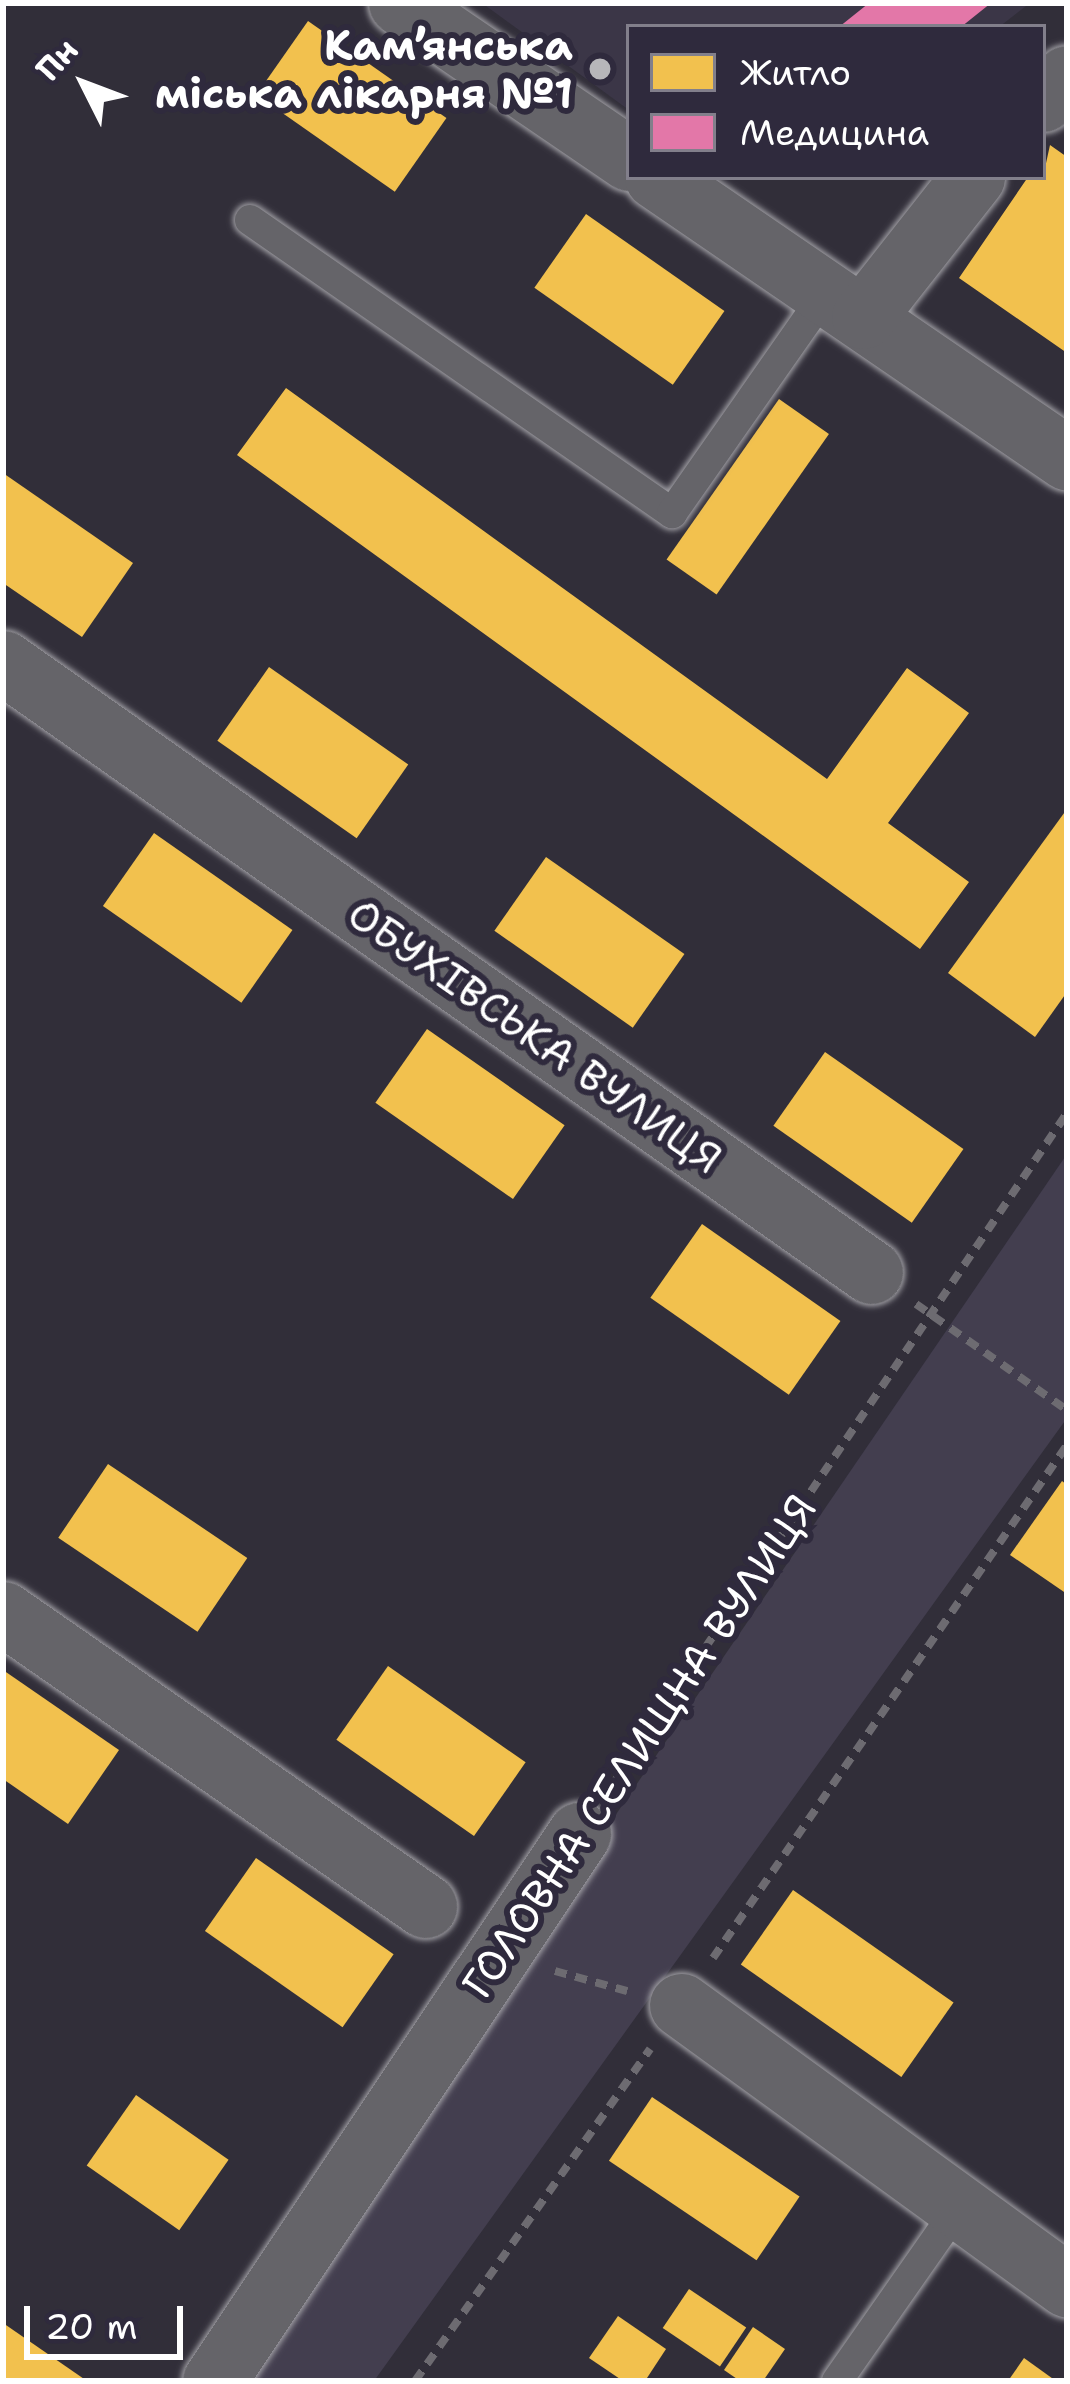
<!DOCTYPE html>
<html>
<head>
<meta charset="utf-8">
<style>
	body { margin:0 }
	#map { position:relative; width:1070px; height:2384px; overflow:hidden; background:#312e39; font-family:"Shantell Sans",sans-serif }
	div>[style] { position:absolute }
	.built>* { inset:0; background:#3b3647 }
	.green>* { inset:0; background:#433e4f }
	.homes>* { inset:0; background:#f2c14e; transform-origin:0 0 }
	.health>* { inset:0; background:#e377a8 }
	.path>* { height:8px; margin-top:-4px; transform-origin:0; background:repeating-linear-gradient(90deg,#6d6b71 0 12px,transparent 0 21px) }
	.roads { filter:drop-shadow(0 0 3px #a2a1a6) drop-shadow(0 0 3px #a2a1a6) }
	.lane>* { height:30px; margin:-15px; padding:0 15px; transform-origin:15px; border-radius:15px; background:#656469 }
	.street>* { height:63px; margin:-31.5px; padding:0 31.5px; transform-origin:31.5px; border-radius:31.5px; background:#656469 }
	.dots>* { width:33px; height:33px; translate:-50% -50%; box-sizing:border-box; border:6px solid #2f2a3d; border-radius:50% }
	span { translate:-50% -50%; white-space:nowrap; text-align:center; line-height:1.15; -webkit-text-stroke:12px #2f2a3d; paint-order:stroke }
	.poi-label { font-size:42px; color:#fff; font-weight:700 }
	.right { translate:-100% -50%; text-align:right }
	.street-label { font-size:42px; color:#fff }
	.frame { position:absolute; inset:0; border:6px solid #fff; pointer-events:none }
	.legend { position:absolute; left:626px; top:24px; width:420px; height:156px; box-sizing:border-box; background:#2f2a3d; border:3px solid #827f8b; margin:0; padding:15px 21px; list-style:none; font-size:36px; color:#fff }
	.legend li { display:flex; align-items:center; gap:24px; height:60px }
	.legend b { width:60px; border:3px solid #827f8b }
	.north { position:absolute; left:24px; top:24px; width:120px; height:120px; -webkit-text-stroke:9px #2f2a3d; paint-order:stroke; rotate:312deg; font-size:33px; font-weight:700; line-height:48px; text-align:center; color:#fff }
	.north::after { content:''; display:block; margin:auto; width:42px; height:54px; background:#fff; clip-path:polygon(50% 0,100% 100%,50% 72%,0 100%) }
	.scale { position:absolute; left:24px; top:2306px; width:159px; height:54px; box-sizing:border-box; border:6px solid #fff; border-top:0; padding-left:15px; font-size:36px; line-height:42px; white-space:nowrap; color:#fff; -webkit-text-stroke:9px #2f2a3d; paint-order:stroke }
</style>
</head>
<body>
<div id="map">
	<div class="built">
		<i style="clip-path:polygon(482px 3px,1030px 3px,999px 27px,629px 27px,629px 110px)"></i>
	</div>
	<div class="green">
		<i style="clip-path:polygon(1067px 1154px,1067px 1418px,374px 2381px,229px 2381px)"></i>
	</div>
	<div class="homes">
		<i style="left:308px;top:21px;width:169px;height:90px;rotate:35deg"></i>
		<i style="clip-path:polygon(1050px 145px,1067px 157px,1067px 353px,959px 278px,1028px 177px,1043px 177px)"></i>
		<i style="left:586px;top:214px;width:169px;height:90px;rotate:35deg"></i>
		<i style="clip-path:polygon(286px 388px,827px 779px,907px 668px,969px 713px,888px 823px,969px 882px,920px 949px,237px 455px)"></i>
		<i style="left:779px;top:399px;width:61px;height:196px;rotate:35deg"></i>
		<i style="clip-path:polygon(3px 473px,133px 563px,82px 637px,3px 583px)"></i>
		<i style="left:269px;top:667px;width:170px;height:90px;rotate:35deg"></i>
		<i style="clip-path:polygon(1067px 809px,1067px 992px,1035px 1037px,948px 973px)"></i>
		<i style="left:154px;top:833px;width:169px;height:89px;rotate:35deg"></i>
		<i style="left:546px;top:857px;width:169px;height:90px;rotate:35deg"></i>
		<i style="left:427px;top:1029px;width:168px;height:90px;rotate:35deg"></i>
		<i style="left:825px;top:1052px;width:169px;height:90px;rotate:35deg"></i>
		<i style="left:702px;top:1224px;width:169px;height:90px;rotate:35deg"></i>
		<i style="left:108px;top:1464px;width:168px;height:89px;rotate:34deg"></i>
		<i style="clip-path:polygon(1062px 1481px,1067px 1485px,1067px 1594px,1010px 1555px)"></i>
		<i style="left:388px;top:1666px;width:168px;height:90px;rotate:35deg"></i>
		<i style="clip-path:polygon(3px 1670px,119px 1750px,68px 1824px,3px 1779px)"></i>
		<i style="left:256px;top:1858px;width:168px;height:89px;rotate:35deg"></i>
		<i style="left:793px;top:1890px;width:196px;height:91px;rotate:35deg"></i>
		<i style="left:136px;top:2095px;width:113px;height:86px;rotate:35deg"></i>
		<i style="left:652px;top:2097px;width:178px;height:77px;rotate:34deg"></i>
		<i style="left:689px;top:2289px;width:69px;height:47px;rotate:34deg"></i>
		<i style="clip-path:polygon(618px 2316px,666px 2349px,645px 2381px,623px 2381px,589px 2358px)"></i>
		<i style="clip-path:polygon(3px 2323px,87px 2381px,3px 2381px)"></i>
		<i style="clip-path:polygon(753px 2327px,785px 2349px,763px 2381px,740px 2381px,724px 2370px)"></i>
		<i style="clip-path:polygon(1024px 2358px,1056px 2381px,1008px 2381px)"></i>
	</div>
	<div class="health">
		<i style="clip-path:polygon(869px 3px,991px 3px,961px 27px,839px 27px)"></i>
	</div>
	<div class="path">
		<i style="left:916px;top:1304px;width:184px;rotate:35.1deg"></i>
		<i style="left:611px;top:1787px;width:814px;rotate:-55.92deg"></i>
		<i style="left:713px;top:1958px;width:623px;rotate:-55.39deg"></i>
		<i style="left:555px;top:1971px;width:75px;rotate:15.5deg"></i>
		<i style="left:415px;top:2381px;width:407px;rotate:-54.7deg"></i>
	</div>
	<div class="roads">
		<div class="lane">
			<i style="left:250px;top:220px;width:514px;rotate:34.77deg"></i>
			<i style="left:672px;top:513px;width:269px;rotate:-55deg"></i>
			<i style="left:837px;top:2381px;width:213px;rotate:-55deg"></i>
		</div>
		<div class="street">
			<i style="left:400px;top:3px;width:277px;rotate:34.3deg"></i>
			<i style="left:1043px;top:100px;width:33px;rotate:-44deg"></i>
			<i style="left:656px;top:177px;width:498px;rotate:34.4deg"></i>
			<i style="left:863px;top:317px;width:178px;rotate:-51.8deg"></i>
			<i style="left:3px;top:662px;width:1061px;rotate:35.1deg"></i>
			<i style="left:3px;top:1613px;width:514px;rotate:34.77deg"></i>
			<i style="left:681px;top:2005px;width:477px;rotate:36deg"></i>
			<i style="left:214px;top:2381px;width:658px;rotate:-56.29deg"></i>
		</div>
	</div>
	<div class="dots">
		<i style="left:600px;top:69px;background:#b7b6ba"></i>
	</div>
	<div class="poi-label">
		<span class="right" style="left:573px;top:69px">Кам’янська<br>міська лікарня №1</span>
	</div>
	<div class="street-label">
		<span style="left:535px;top:1036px;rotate:35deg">ОБУХІВСЬКА ВУЛИЦЯ</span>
		<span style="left:639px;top:1746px;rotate:-56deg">ГОЛОВНА СЕЛИЩНА ВУЛИЦЯ</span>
	</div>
	<div class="frame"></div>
	<ul class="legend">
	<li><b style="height:33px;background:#f2c14e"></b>Житло</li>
	<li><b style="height:33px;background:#e377a8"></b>Медицина</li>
	</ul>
	<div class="north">Пн</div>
	<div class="scale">20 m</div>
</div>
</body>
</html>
